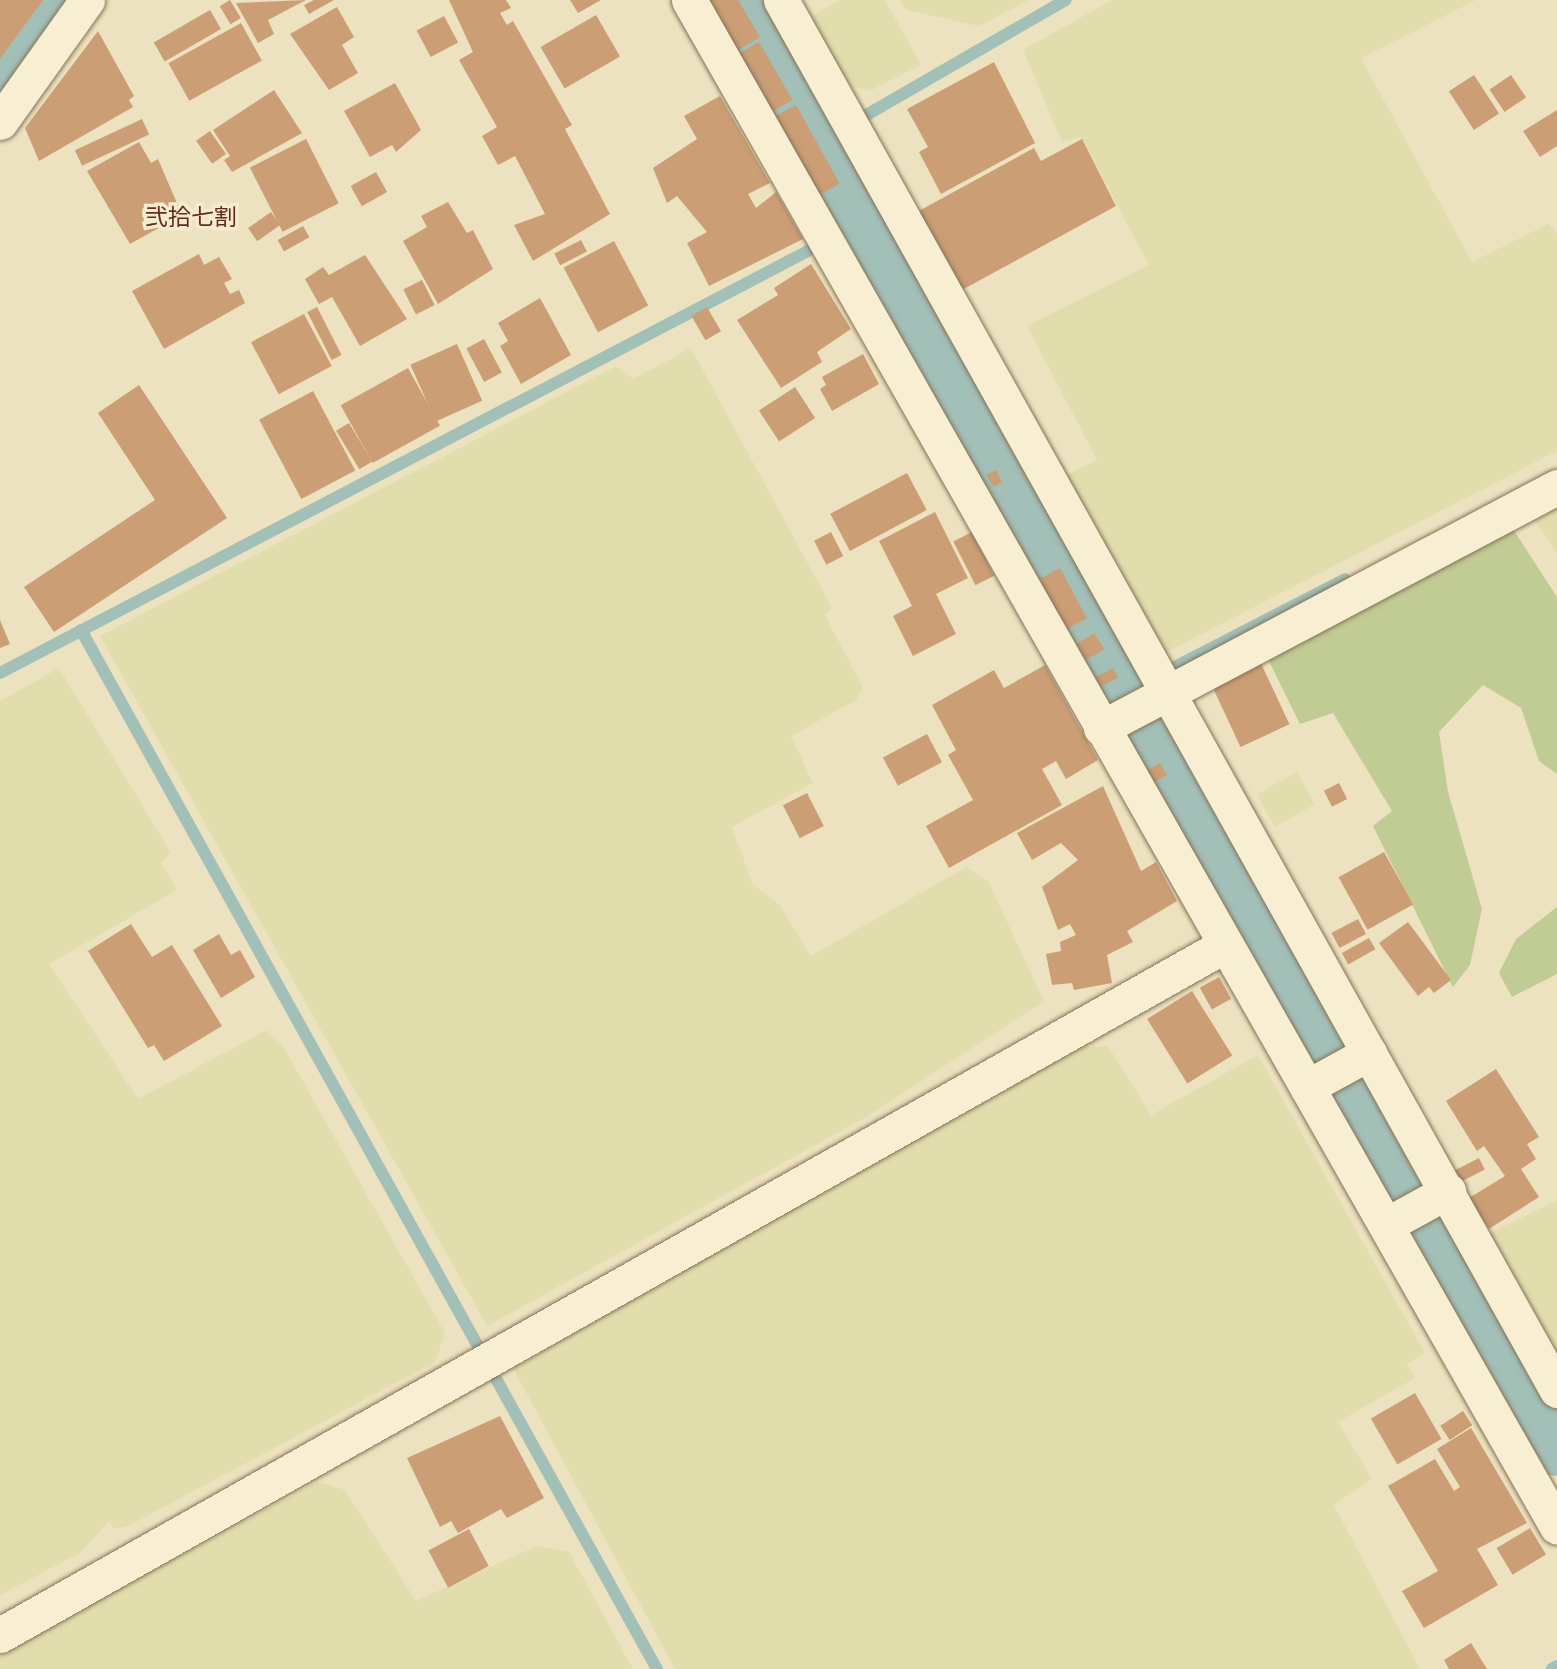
<!DOCTYPE html>
<html>
<head>
<meta charset="utf-8">
<style>
	body { margin:0 }
	#map { position:relative; width:1557px; height:1669px; overflow:hidden; background:#ede2bf; font-family:"Roboto Serif","Noto Sans JP",serif }
	div>[style] { position:absolute }
	.farmland>* { inset:0; background:#e2ddad; transform-origin:0 0 }
	.green>* { inset:0; background:#c1cb94; transform-origin:0 0 }
	.stream>* { height:12px; margin:-6px; padding:0 6px; transform-origin:6px; border-radius:6px; background:#a2bfb8 }
	.canal>* { height:46px; margin:-23px; padding:0 23px; transform-origin:23px; border-radius:23px; background:#a2bfb8 }
	.river>* { height:77px; margin:-38.5px; padding:0 38.5px; transform-origin:38.5px; border-radius:38.5px; background:#a2bfb8 }
	.building>* { inset:0; background:#cb9e75; transform-origin:0 0 }
	.roads { filter:drop-shadow(0 0 2px #857358) drop-shadow(0 0 2px #857358) }
	.street>* { height:35px; margin:-17.5px; padding:0 17.5px; transform-origin:17.5px; border-radius:17.5px; background:#f8efd2 }
	span { translate:-50% -50%; white-space:nowrap; text-align:center; line-height:1.15; -webkit-text-stroke:7px #f5eccf; paint-order:stroke }
	.neighbourhood-label { font-size:23px; color:#612e1c }
</style>
</head>
<body>
<div id="map">
	<div class="farmland">
		<i style="clip-path:polygon(840px 0,885px 0,921px 65px,870px 91px,841px 84px,808px 18px)"></i>
		<i style="clip-path:polygon(900px 0,1029px 0,979px 26px,906px 10px)"></i>
		<i style="clip-path:polygon(1112px 0,1476px 0,1361px 58px,1472px 262px,1548px 224px,1557px 233px,1557px 451px,1159px 656px,1062px 477px,1097px 460px,1027px 326px,1149px 265px,1081px 137px,1062px 142px,1023px 50px)"></i>
		<i style="clip-path:polygon(691px 348px,832px 608px,825px 615px,863px 688px,856px 700px,791px 736px,813px 783px,732px 827px,753px 885px,779px 904px,811px 956px,966px 867px,988px 881px,1044px 1001px,868px 1116px,487px 1326px,100px 636px,616px 366px,633px 379px)"></i>
		<i style="clip-path:polygon(1557px 501px,1557px 553px,1530px 514px)"></i>
		<i style="clip-path:polygon(59px 668px,171px 853px,161px 863px,177px 890px,49px 964px,138px 1099px,267px 1030px,283px 1046px,445px 1333px,435px 1362px,130px 1525px,115px 1529px,109px 1521px,80px 1553px,0 1595px,0 701px)"></i>
		<i style="left:1297px;top:772px;width:37px;height:46px;rotate:61deg"></i>
		<i style="clip-path:polygon(1108px 1046px,1151px 1115px,1258px 1055px,1425px 1353px,1407px 1364px,1415px 1378px,1338px 1422px,1372px 1479px,1334px 1505px,1420px 1669px,675px 1669px,513px 1368px,1076px 1047px)"></i>
		<i style="clip-path:polygon(1557px 1200px,1557px 1362px,1486px 1235px)"></i>
		<i style="clip-path:polygon(317px 1482px,345px 1490px,416px 1601px,537px 1546px,569px 1552px,633px 1669px,0 1669px,0 1653px)"></i>
	</div>
	<div class="green">
		<i style="clip-path:polygon(1511px 526px,1557px 597px,1557px 774px,1539px 761px,1521px 708px,1483px 685px,1439px 732px,1448px 792px,1482px 909px,1470px 965px,1453px 987px,1373px 826px,1392px 811px,1333px 713px,1300px 724px,1264px 651px)"></i>
		<i style="left:1184px;top:804px;width:279px;height:24px;rotate:60deg"></i>
		<i style="clip-path:polygon(1557px 907px,1557px 974px,1512px 997px,1499px 973px,1516px 939px)"></i>
	</div>
	<div class="stream">
		<i style="left:830px;top:136px;width:272px;rotate:-30deg"></i>
		<i style="left:860px;top:219px;width:14px;rotate:-34deg"></i>
		<i style="left:81px;top:630px;width:1188px;rotate:61deg"></i>
		<i style="left:0;top:673px;width:912px;rotate:-27.58deg"></i>
		<i style="left:1136px;top:687px;width:235px;rotate:-27.3deg"></i>
		<i style="left:1248px;top:912px;width:13px;rotate:-29deg"></i>
		<i style="left:1554px;top:1431px;width:3px;rotate:-18deg"></i>
		<i style="left:1552px;top:1669px;width:6px;rotate:-31deg"></i>
	</div>
	<div class="canal">
		<i style="left:0;top:78px;width:96px;rotate:-54.3deg"></i>
	</div>
	<div class="river">
		<i style="left:754px;top:0;width:1646px;rotate:60.8deg"></i>
	</div>
	<div class="building">
		<i style="clip-path:polygon(0 0,43px 0,0 59px)"></i>
		<i style="left:230px;top:0;width:21px;height:12px;rotate:59deg"></i>
		<i style="clip-path:polygon(306px 0,268px 20px,274px 34px,258px 43px,236px 3px)"></i>
		<i style="clip-path:polygon(314px 0,334px 0,309px 14px,304px 5px)"></i>
		<i style="clip-path:polygon(449px 0,506px 0,511px 8px,500px 13px,507px 25px,513px 21px,572px 125px,565px 129px,610px 214px,533px 261px,514px 225px,545px 214px,515px 156px,498px 165px,482px 136px,497px 127px,459px 60px,473px 52px)"></i>
		<i style="clip-path:polygon(570px 0,601px 0,578px 13px)"></i>
		<i style="clip-path:polygon(706px 0,738px 0,760px 37px,735px 52px)"></i>
		<i style="clip-path:polygon(337px 7px,354px 37px,342px 45px,358px 73px,329px 90px,290px 34px)"></i>
		<i style="left:210px;top:10px;width:22px;height:65px;rotate:60deg"></i>
		<i style="left:596px;top:15px;width:48px;height:64px;rotate:60deg"></i>
		<i style="left:444px;top:16px;width:30px;height:31px;rotate:62deg"></i>
		<i style="left:241px;top:23px;width:43px;height:83px;rotate:61deg"></i>
		<i style="clip-path:polygon(98px 31px,134px 96px,129px 100px,133px 107px,39px 161px,25px 128px)"></i>
		<i style="left:759px;top:42px;width:67px;height:27px;rotate:60deg"></i>
		<i style="clip-path:polygon(994px 62px,1035px 143px,941px 194px,919px 152px,928px 147px,907px 109px)"></i>
		<i style="left:1474px;top:75px;width:46px;height:30px;rotate:57deg"></i>
		<i style="left:1511px;top:75px;width:27px;height:26px;rotate:56deg"></i>
		<i style="clip-path:polygon(395px 83px,421px 130px,396px 152px,392px 145px,370px 157px,344px 111px)"></i>
		<i style="clip-path:polygon(274px 90px,302px 133px,232px 172px,224px 160px,230px 156px,213px 130px)"></i>
		<i style="clip-path:polygon(720px 96px,770px 183px,748px 194px,756px 208px,776px 192px,803px 239px,709px 286px,687px 243px,707px 232px,677px 196px,667px 203px,653px 168px,697px 139px,684px 116px)"></i>
		<i style="left:796px;top:105px;width:90px;height:27px;rotate:61deg"></i>
		<i style="clip-path:polygon(1557px 110px,1557px 146px,1540px 157px,1523px 131px)"></i>
		<i style="left:142px;top:119px;width:17px;height:74px;rotate:65deg"></i>
		<i style="left:210px;top:131px;width:28px;height:17px;rotate:55deg"></i>
		<i style="left:306px;top:139px;width:72px;height:63px;rotate:63deg"></i>
		<i style="clip-path:polygon(1082px 139px,1116px 206px,960px 291px,917px 212px,1034px 148px,1041px 161px)"></i>
		<i style="clip-path:polygon(139px 142px,151px 163px,158px 159px,182px 215px,130px 244px,87px 171px)"></i>
		<i style="left:376px;top:172px;width:23px;height:29px;rotate:61deg"></i>
		<i style="clip-path:polygon(448px 202px,467px 233px,473px 230px,493px 269px,438px 304px,403px 241px,427px 227px,421px 216px)"></i>
		<i style="left:271px;top:212px;width:16px;height:28px;rotate:55deg"></i>
		<i style="left:303px;top:226px;width:13px;height:29px;rotate:61deg"></i>
		<i style="left:581px;top:240px;width:13px;height:30px;rotate:63deg"></i>
		<i style="left:614px;top:241px;width:73px;height:57px;rotate:62deg"></i>
		<i style="clip-path:polygon(199px 254px,204px 265px,219px 257px,232px 279px,224px 283px,230px 294px,239px 290px,245px 303px,164px 349px,132px 291px)"></i>
		<i style="clip-path:polygon(365px 255px,407px 319px,360px 346px,332px 297px,319px 304px,305px 279px,323px 267px,329px 275px)"></i>
		<i style="clip-path:polygon(811px 264px,851px 329px,817px 352px,822px 362px,781px 388px,737px 320px,778px 295px,774px 288px)"></i>
		<i style="left:422px;top:280px;width:28px;height:21px;rotate:63deg"></i>
		<i style="clip-path:polygon(540px 298px,571px 355px,521px 384px,500px 346px,508px 341px,498px 323px)"></i>
		<i style="left:317px;top:307px;width:54px;height:11px;rotate:63deg"></i>
		<i style="left:707px;top:307px;width:28px;height:18px;rotate:60deg"></i>
		<i style="left:304px;top:314px;width:59px;height:60px;rotate:62deg"></i>
		<i style="left:484px;top:339px;width:38px;height:20px;rotate:62deg"></i>
		<i style="left:457px;top:344px;width:62px;height:51px;rotate:66deg"></i>
		<i style="clip-path:polygon(863px 354px,879px 384px,832px 411px,820px 389px,826px 385px,822px 377px)"></i>
		<i style="left:408px;top:368px;width:66px;height:77px;rotate:61deg"></i>
		<i style="clip-path:polygon(139px 385px,227px 518px,54px 632px,24px 587px,155px 500px,98px 413px)"></i>
		<i style="left:795px;top:387px;width:37px;height:43px;rotate:57deg"></i>
		<i style="left:313px;top:391px;width:90px;height:61px;rotate:62deg"></i>
		<i style="left:349px;top:423px;width:45px;height:15px;rotate:59deg"></i>
		<i style="clip-path:polygon(996px 470px,1002px 482px,994px 487px,986px 475px)"></i>
		<i style="left:907px;top:473px;width:42px;height:87px;rotate:62deg"></i>
		<i style="clip-path:polygon(935px 512px,968px 578px,936px 594px,956px 634px,913px 656px,893px 616px,912px 606px,879px 541px)"></i>
		<i style="left:831px;top:532px;width:27px;height:19px;rotate:63deg"></i>
		<i style="left:972px;top:532px;width:49px;height:21px;rotate:63deg"></i>
		<i style="left:1060px;top:568px;width:57px;height:27px;rotate:62deg"></i>
		<i style="clip-path:polygon(0 620px,10px 644px,0 648px)"></i>
		<i style="left:1094px;top:633px;width:19px;height:24px;rotate:58deg"></i>
		<i style="left:1259px;top:659px;width:72px;height:54px;rotate:65deg"></i>
		<i style="clip-path:polygon(1045px 665px,1098px 760px,1066px 779px,1056px 761px,1042px 769px,1062px 805px,949px 868px,926px 826px,973px 800px,948px 755px,956px 750px,932px 705px,994px 670px,1004px 688px)"></i>
		<i style="left:1113px;top:668px;width:11px;height:23px;rotate:63deg"></i>
		<i style="left:927px;top:734px;width:32px;height:50px;rotate:62deg"></i>
		<i style="left:1160px;top:763px;width:14px;height:21px;rotate:60deg"></i>
		<i style="left:1339px;top:783px;width:18px;height:17px;rotate:63deg"></i>
		<i style="clip-path:polygon(1103px 786px,1141px 871px,1156px 862px,1177px 901px,1127px 931px,1133px 942px,1107px 955px,1112px 983px,1074px 990px,1072px 983px,1052px 985px,1046px 954px,1061px 951px,1060px 942px,1076px 935px,1070px 924px,1058px 930px,1042px 887px,1078px 860px,1061px 843px,1032px 860px,1017px 833px)"></i>
		<i style="left:807px;top:793px;width:37px;height:27px;rotate:63deg"></i>
		<i style="left:1384px;top:852px;width:60px;height:52px;rotate:61deg"></i>
		<i style="left:1358px;top:919px;width:17px;height:30px;rotate:62deg"></i>
		<i style="clip-path:polygon(1408px 922px,1451px 980px,1434px 993px,1429px 987px,1418px 996px,1379px 943px)"></i>
		<i style="clip-path:polygon(131px 924px,152px 957px,172px 945px,222px 1026px,164px 1061px,154px 1045px,148px 1048px,88px 951px)"></i>
		<i style="clip-path:polygon(219px 934px,231px 955px,240px 950px,255px 977px,221px 998px,193px 950px)"></i>
		<i style="left:1369px;top:938px;width:13px;height:31px;rotate:61deg"></i>
		<i style="left:1219px;top:977px;width:25px;height:22px;rotate:61deg"></i>
		<i style="left:1192px;top:991px;width:76px;height:53px;rotate:58deg"></i>
		<i style="clip-path:polygon(1496px 1069px,1539px 1137px,1527px 1144px,1536px 1159px,1521px 1169px,1539px 1197px,1489px 1229px,1469px 1198px,1505px 1176px,1484px 1146px,1477px 1151px,1446px 1101px)"></i>
		<i style="left:1479px;top:1158px;width:13px;height:27px;rotate:63deg"></i>
		<i style="left:1415px;top:1393px;width:53px;height:51px;rotate:60deg"></i>
		<i style="left:1463px;top:1411px;width:17px;height:27px;rotate:57deg"></i>
		<i style="clip-path:polygon(500px 1416px,544px 1498px,507px 1518px,501px 1509px,458px 1533px,451px 1521px,440px 1527px,407px 1458px)"></i>
		<i style="clip-path:polygon(1471px 1428px,1527px 1523px,1477px 1549px,1498px 1585px,1424px 1628px,1402px 1591px,1438px 1571px,1388px 1486px,1435px 1459px,1454px 1491px,1460px 1487px,1437px 1449px)"></i>
		<i style="left:1530px;top:1528px;width:31px;height:39px;rotate:59deg"></i>
		<i style="left:469px;top:1529px;width:42px;height:46px;rotate:62deg"></i>
		<i style="clip-path:polygon(1471px 1643px,1487px 1669px,1449px 1669px,1444px 1660px)"></i>
	</div>
	<div class="roads">
		<div class="street">
			<i style="left:689px;top:0;width:1756px;rotate:60.38deg"></i>
			<i style="left:781px;top:0;width:1592px;rotate:60.83deg"></i>
			<i style="left:0;top:122px;width:150px;rotate:-54.5deg"></i>
			<i style="left:1101px;top:728px;width:516px;rotate:-27.86deg"></i>
			<i style="left:1307px;top:1087px;width:71px;rotate:-28.7deg"></i>
			<i style="left:1386px;top:1225px;width:71px;rotate:-28.7deg"></i>
			<i style="left:0;top:1635px;width:1406px;rotate:-29.39deg"></i>
		</div>
	</div>
	<div class="neighbourhood-label">
		<span style="left:191px;top:218px">弐拾七割</span>
	</div>
</div>
</body>
</html>
